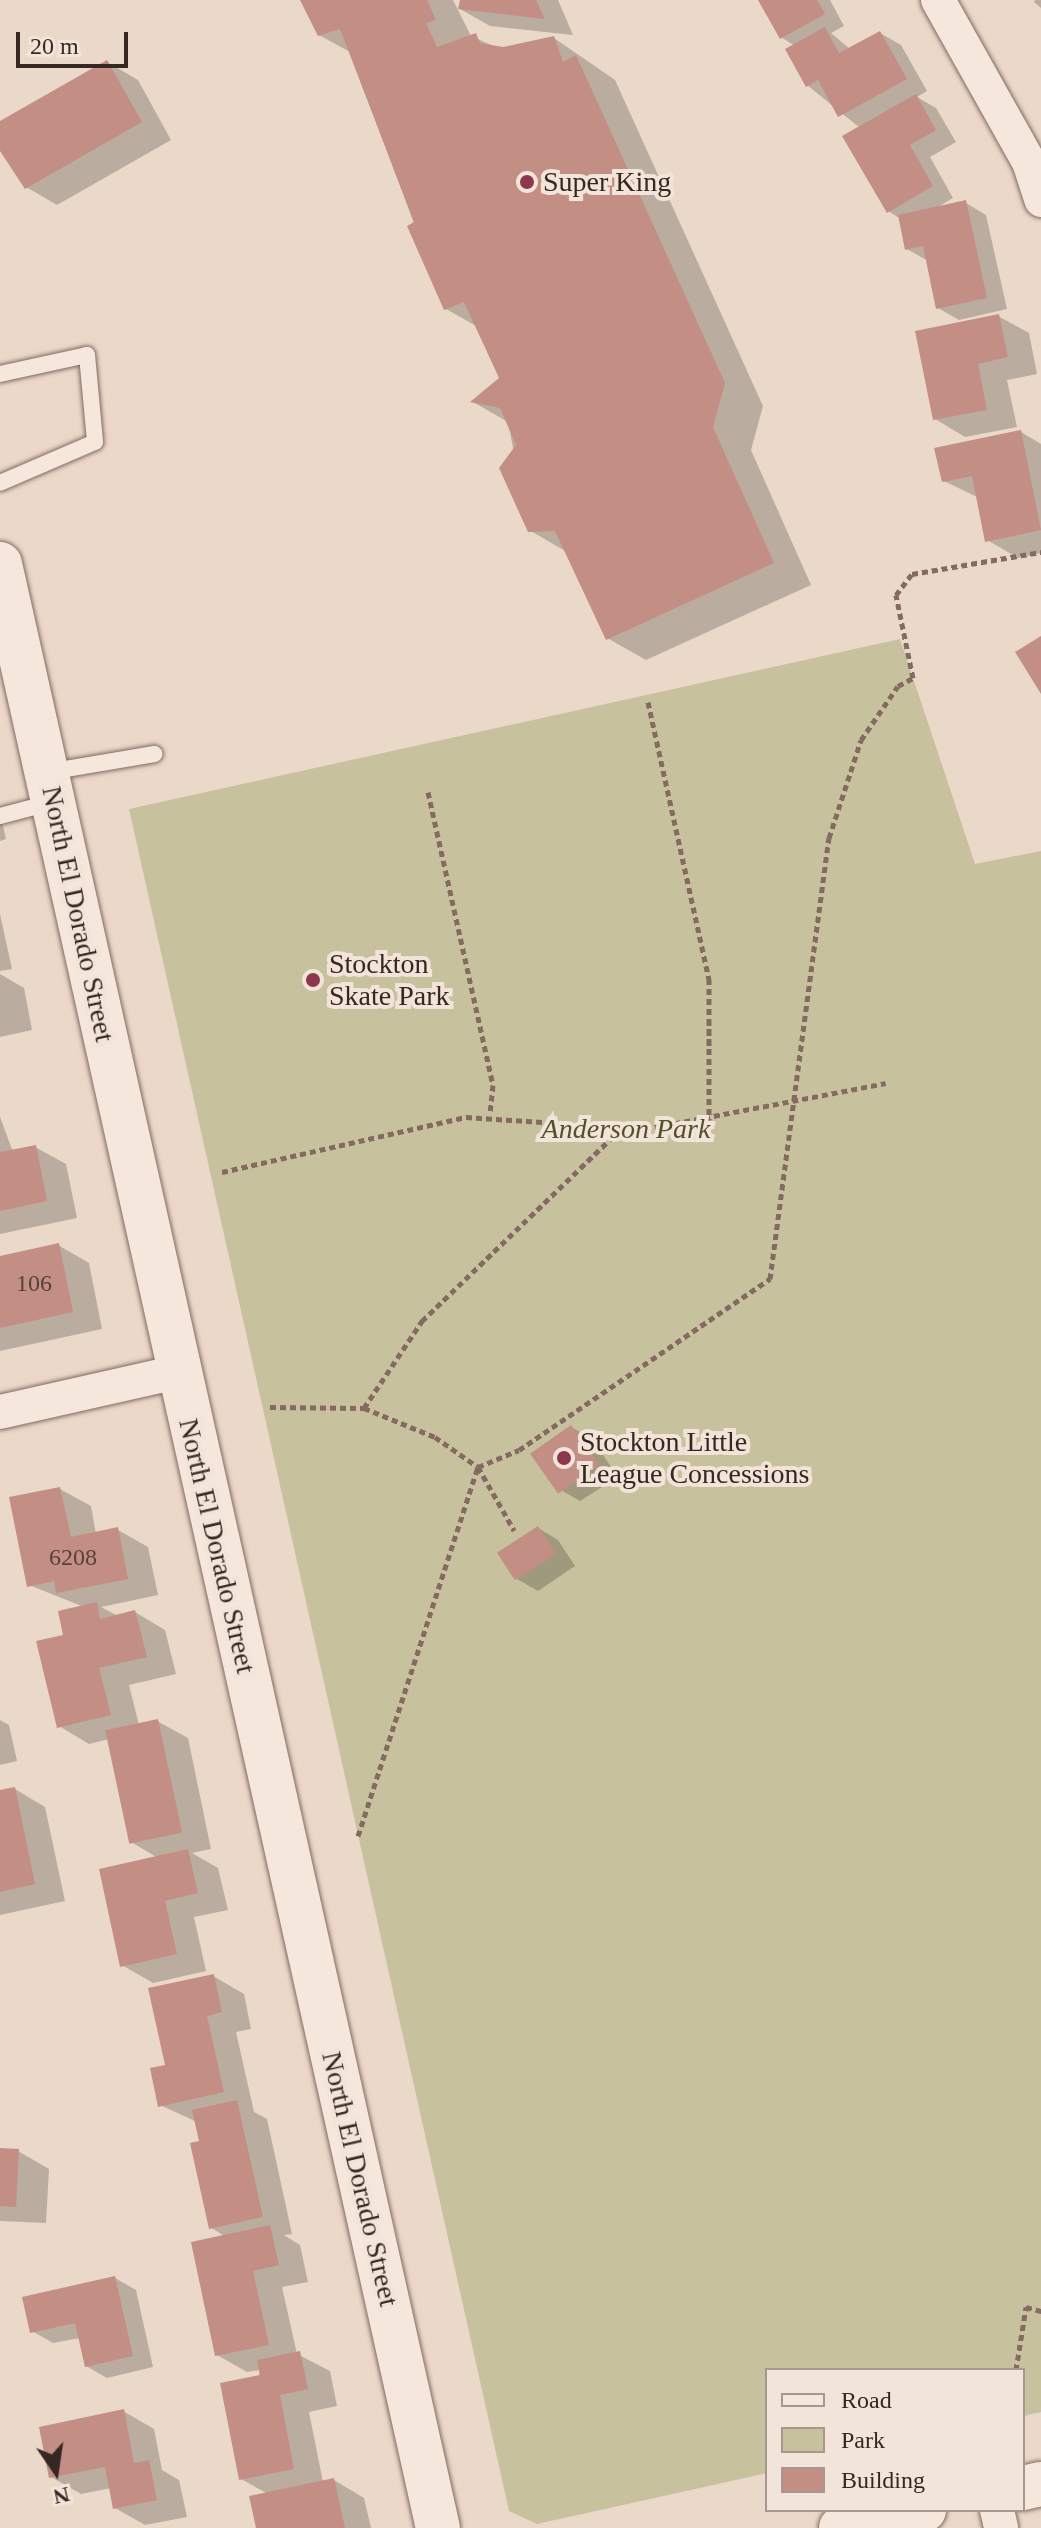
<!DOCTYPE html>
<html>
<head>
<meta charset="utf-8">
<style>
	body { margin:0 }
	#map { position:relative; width:1041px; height:2528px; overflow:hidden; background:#ead8c9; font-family:"Times New Roman",serif }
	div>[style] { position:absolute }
	.green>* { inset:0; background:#c7c19e }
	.shadow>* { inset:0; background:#0003 }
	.building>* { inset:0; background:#c38e84; transform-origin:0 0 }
	.path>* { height:5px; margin-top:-2.5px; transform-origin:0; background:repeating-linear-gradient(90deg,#846a60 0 6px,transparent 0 10px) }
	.roads { filter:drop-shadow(0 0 2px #846a60) drop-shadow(0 0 2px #846a60) }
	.service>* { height:16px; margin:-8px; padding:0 8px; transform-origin:8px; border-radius:8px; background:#f5e7dc }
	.minor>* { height:34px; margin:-17px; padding:0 17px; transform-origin:17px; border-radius:17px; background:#f5e7dc }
	.secondary>* { height:44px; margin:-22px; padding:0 22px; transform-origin:22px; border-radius:22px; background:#f5e7dc }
	.dots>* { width:22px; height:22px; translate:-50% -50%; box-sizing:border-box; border:4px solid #f2e4d8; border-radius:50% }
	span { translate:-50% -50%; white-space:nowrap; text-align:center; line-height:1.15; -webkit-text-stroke:8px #f2e4d8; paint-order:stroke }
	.number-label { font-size:24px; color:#59413a }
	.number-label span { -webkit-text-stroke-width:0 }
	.poi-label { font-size:28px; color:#362722 }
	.left { translate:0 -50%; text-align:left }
	.street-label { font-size:28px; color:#362722 }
	.park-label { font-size:28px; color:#51512b; font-style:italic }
	.legend { position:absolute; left:765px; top:2368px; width:260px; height:144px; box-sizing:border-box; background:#f2e4d8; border:2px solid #a7988f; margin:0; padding:10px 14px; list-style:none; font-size:24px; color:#362722 }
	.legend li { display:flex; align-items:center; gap:16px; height:40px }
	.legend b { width:40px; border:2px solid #a7988f }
	.north { position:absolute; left:16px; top:2432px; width:80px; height:80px; -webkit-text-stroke:6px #f2e4d8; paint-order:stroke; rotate:167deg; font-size:22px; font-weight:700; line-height:32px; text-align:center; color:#362722 }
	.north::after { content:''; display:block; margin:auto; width:28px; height:36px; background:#362722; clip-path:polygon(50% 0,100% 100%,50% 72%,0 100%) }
	.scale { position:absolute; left:16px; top:32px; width:112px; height:36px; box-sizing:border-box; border:4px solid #362722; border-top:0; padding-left:10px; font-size:24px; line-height:28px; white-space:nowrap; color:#362722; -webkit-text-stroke:6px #f2e4d8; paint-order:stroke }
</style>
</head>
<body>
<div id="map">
	<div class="green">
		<i style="clip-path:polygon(900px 639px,975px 864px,1041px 851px,1041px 2412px,1023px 2416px,1023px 2370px,767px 2370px,767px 2473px,537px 2524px,509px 2511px,129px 809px)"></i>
	</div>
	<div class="shadow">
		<i style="clip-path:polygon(302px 0,453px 0,471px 36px,500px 49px,554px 38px,615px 80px,763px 406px,751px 450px,811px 585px,646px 660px,607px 638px,567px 552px,529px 530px,508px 422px,473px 402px,501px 378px,478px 327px,446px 309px,350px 52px,319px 35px)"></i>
		<i style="clip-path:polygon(462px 0,558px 0,573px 35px,490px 26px,460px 9px)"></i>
		<i style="clip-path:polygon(760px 0,830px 0,844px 26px,831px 33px,850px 49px,880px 33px,901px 45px,927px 91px,917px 97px,936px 108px,956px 142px,930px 157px,953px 198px,936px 208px,966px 203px,986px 215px,1007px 309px,959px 320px,938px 308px,928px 261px,907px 249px,901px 219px,888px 211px,860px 128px,807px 85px,795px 46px,781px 37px)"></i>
		<i style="clip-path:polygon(1041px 0,1041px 8px,1034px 2px,1035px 0)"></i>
		<i style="clip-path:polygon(107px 62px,138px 80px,171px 140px,57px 205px,26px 187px,0 147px,0 124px)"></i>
		<i style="clip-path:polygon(998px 316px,1029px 333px,1037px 374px,1007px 380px,1017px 427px,965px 437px,935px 419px)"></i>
		<i style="clip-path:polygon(1021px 432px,1041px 444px,1041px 553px,1018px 558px,987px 540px,979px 498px,944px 481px)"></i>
		<i style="clip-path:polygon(0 813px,6px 839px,0 841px)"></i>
		<i style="clip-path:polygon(0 914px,12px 969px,0 971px)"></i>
		<i style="clip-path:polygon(0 974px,24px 988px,32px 1030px,0 1037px)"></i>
		<i style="clip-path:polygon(0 1117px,13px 1152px,35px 1147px,66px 1164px,77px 1218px,0 1234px)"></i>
		<i style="clip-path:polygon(58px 1245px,89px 1263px,102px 1329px,0 1351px,0 1258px)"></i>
		<i style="clip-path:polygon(571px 1427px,592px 1439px,618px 1477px,580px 1501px,559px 1489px)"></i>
		<i style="clip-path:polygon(60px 1489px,91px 1506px,96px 1534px,118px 1530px,148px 1547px,158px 1595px,101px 1607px,118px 1616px,135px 1612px,165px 1630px,176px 1674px,129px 1685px,139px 1725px,157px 1721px,188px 1738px,211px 1849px,192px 1853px,218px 1868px,228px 1910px,194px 1917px,206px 1971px,153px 1983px,122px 1965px,158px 1858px,131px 1842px,109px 1739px,89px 1744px,59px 1726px,66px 1636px,84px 1607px,29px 1585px)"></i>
		<i style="clip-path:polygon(538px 1528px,558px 1540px,575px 1566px,538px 1591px,517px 1579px)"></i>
		<i style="clip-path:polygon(0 1720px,9px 1725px,17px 1761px,0 1765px)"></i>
		<i style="clip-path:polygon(15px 1789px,45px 1807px,65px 1901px,0 1915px,0 1792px)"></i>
		<i style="clip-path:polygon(213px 1976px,244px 1994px,251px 2029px,236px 2032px,254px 2112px,267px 2119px,292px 2234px,284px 2235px,300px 2245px,308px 2282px,282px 2287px,297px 2354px,330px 2371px,337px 2406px,309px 2412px,323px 2482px,334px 2480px,364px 2498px,371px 2528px,258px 2528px,268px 2494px,241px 2479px,260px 2370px,247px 2372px,217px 2355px,226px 2237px,210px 2227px,197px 2122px,160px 2105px,168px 2066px)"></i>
		<i style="clip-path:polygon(0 2150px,18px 2151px,49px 2169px,46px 2223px,0 2221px)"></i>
		<i style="clip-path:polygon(115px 2278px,136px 2290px,153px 2367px,107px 2378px,86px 2366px,80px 2338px,53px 2343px,32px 2331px)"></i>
		<i style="clip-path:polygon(123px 2411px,154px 2429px,162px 2470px,179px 2480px,187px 2517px,145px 2525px,115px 2508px,111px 2488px,81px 2494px,51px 2477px)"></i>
	</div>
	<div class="building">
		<i style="clip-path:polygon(300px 0,427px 0,436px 20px,426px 23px,437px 47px,476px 33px,480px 43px,503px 47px,554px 36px,563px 62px,576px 55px,725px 383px,713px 427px,774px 563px,606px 640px,555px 531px,528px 532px,499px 468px,516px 445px,500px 408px,470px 402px,499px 378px,464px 302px,444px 310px,407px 226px,414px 222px,340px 29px,318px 36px)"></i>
		<i style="clip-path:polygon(460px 0,536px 0,545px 19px,458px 9px)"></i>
		<i style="clip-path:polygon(758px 0,817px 0,825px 14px,780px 39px)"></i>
		<i style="clip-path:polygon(825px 27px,839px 53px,880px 31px,907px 79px,838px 117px,818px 80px,806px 87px,785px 49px)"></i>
		<i style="clip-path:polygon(107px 60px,142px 122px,25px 189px,0 151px,0 121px)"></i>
		<i style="clip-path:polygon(916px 94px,936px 130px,910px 145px,933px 186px,887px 213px,842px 136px)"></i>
		<i style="clip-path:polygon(966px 200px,987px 298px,936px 309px,923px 246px,905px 250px,898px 215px)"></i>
		<i style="clip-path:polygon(999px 314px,1008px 357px,978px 364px,987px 410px,933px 420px,915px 331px)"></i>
		<i style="clip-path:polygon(1021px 430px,1041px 530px,985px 542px,972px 476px,942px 482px,934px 448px)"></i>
		<i style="clip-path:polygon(1041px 636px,1041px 694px,1015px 652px)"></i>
		<i style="clip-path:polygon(36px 1145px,47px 1201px,0 1211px,0 1152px)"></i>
		<i style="clip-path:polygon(59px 1243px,73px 1312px,0 1328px,0 1256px)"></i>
		<i style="left:571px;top:1425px;width:49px;height:50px;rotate:55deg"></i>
		<i style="clip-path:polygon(60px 1487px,71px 1537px,118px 1527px,128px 1579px,56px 1593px,54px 1581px,27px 1587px,9px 1497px)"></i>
		<i style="left:538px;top:1526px;width:33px;height:49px;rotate:57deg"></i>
		<i style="clip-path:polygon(97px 1602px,100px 1619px,135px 1610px,147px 1657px,99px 1668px,111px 1715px,57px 1728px,36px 1641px,63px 1635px,58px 1611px)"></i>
		<i style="left:158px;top:1719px;width:116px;height:54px;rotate:78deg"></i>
		<i style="clip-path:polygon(15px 1787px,35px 1884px,0 1892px,0 1790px)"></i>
		<i style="clip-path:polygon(188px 1849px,198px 1893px,165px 1901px,177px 1954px,120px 1967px,99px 1869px)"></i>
		<i style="clip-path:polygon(214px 1974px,222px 2012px,207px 2016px,224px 2092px,158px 2107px,150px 2068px,165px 2065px,148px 1988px)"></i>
		<i style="clip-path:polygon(237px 2100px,263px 2217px,209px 2229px,190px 2143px,199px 2141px,192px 2110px)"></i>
		<i style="clip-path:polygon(0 2148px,19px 2149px,16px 2207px,0 2206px)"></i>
		<i style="clip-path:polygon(270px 2225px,279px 2265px,253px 2271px,269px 2345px,215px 2356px,191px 2242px)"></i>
		<i style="clip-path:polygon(115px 2276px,133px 2356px,85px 2367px,75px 2323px,30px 2333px,22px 2297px)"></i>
		<i style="clip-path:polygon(300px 2351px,308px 2389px,280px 2395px,294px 2469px,239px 2480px,220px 2383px,260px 2375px,257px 2360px)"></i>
		<i style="clip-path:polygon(124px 2409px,134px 2463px,149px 2460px,157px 2500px,113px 2509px,105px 2467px,49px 2478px,39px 2427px)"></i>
		<i style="clip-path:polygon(334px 2478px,345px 2528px,256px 2528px,249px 2496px)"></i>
	</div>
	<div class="path">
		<i style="left:648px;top:702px;width:284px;rotate:77.6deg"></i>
		<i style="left:709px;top:979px;width:141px;rotate:90deg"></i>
		<i style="left:428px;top:792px;width:300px;rotate:77.5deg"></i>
		<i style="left:493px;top:1085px;width:29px;rotate:96deg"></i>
		<i style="left:222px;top:1172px;width:250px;rotate:-12.7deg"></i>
		<i style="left:466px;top:1117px;width:179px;rotate:3.8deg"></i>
		<i style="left:645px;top:1129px;width:245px;rotate:-10.8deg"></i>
		<i style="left:270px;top:1407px;width:94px;rotate:0.6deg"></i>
		<i style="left:364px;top:1408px;width:77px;rotate:22.2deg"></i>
		<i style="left:435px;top:1437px;width:52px;rotate:34.9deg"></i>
		<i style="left:478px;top:1467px;width:73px;rotate:60.3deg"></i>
		<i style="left:364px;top:1408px;width:105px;rotate:-56.3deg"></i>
		<i style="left:422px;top:1321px;width:278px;rotate:-44deg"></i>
		<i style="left:358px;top:1836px;width:388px;rotate:-72deg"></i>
		<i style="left:478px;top:1467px;width:44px;rotate:-22.5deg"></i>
		<i style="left:519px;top:1450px;width:304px;rotate:-34.3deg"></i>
		<i style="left:770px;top:1279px;width:445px;rotate:-82.4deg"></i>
		<i style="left:829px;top:838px;width:103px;rotate:-71.9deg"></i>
		<i style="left:861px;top:740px;width:65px;rotate:-55.6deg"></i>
		<i style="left:898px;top:686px;width:17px;rotate:-28deg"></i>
		<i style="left:913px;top:678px;width:85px;rotate:-101.6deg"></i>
		<i style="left:896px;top:595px;width:26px;rotate:-53deg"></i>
		<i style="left:912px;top:574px;width:131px;rotate:-9.7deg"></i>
		<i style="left:1016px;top:2370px;width:64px;rotate:-81deg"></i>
		<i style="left:1026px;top:2307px;width:16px;rotate:15deg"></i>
	</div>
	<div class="roads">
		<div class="service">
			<i style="left:0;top:374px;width:89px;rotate:-12.3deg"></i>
			<i style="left:87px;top:355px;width:87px;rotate:84.7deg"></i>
			<i style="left:95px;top:442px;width:103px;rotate:156.7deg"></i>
			<i style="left:48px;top:772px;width:108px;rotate:-9.6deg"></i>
			<i style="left:0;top:816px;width:55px;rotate:-14.8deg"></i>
		</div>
		<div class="minor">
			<i style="left:938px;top:0;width:186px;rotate:60.7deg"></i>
			<i style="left:1029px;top:162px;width:40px;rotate:72deg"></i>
			<i style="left:0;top:1412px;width:182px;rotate:-12.7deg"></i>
			<i style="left:997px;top:2510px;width:18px;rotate:77deg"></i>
		</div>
		<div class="secondary">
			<i style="left:0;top:564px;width:2012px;rotate:77.43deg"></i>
			<i style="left:1023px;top:2488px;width:18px;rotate:-13deg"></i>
			<i style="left:841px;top:2528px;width:85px;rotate:-12.2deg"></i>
		</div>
	</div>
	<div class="dots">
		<i style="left:527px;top:182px;background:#8c374d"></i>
		<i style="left:313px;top:980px;background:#8c374d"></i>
		<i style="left:564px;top:1458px;background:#8c374d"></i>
	</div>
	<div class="number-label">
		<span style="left:34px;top:1284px">106</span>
		<span style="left:73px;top:1558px">6208</span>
	</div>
	<div class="poi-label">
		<span class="left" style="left:543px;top:182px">Super King</span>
		<span class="left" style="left:329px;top:980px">Stockton<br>Skate Park</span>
		<span class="left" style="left:580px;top:1458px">Stockton Little<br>League Concessions</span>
	</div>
	<div class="street-label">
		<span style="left:78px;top:914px;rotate:78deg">North El Dorado Street</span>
		<span style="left:217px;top:1546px;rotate:77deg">North El Dorado Street</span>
		<span style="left:360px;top:2179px;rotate:77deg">North El Dorado Street</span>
	</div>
	<div class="park-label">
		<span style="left:626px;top:1129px">Anderson Park</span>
	</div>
	<ul class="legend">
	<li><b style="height:10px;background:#f5e7dc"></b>Road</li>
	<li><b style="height:22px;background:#c7c19e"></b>Park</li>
	<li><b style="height:22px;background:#c38e84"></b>Building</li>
	</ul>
	<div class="north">N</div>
	<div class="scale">20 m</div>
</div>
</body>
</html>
